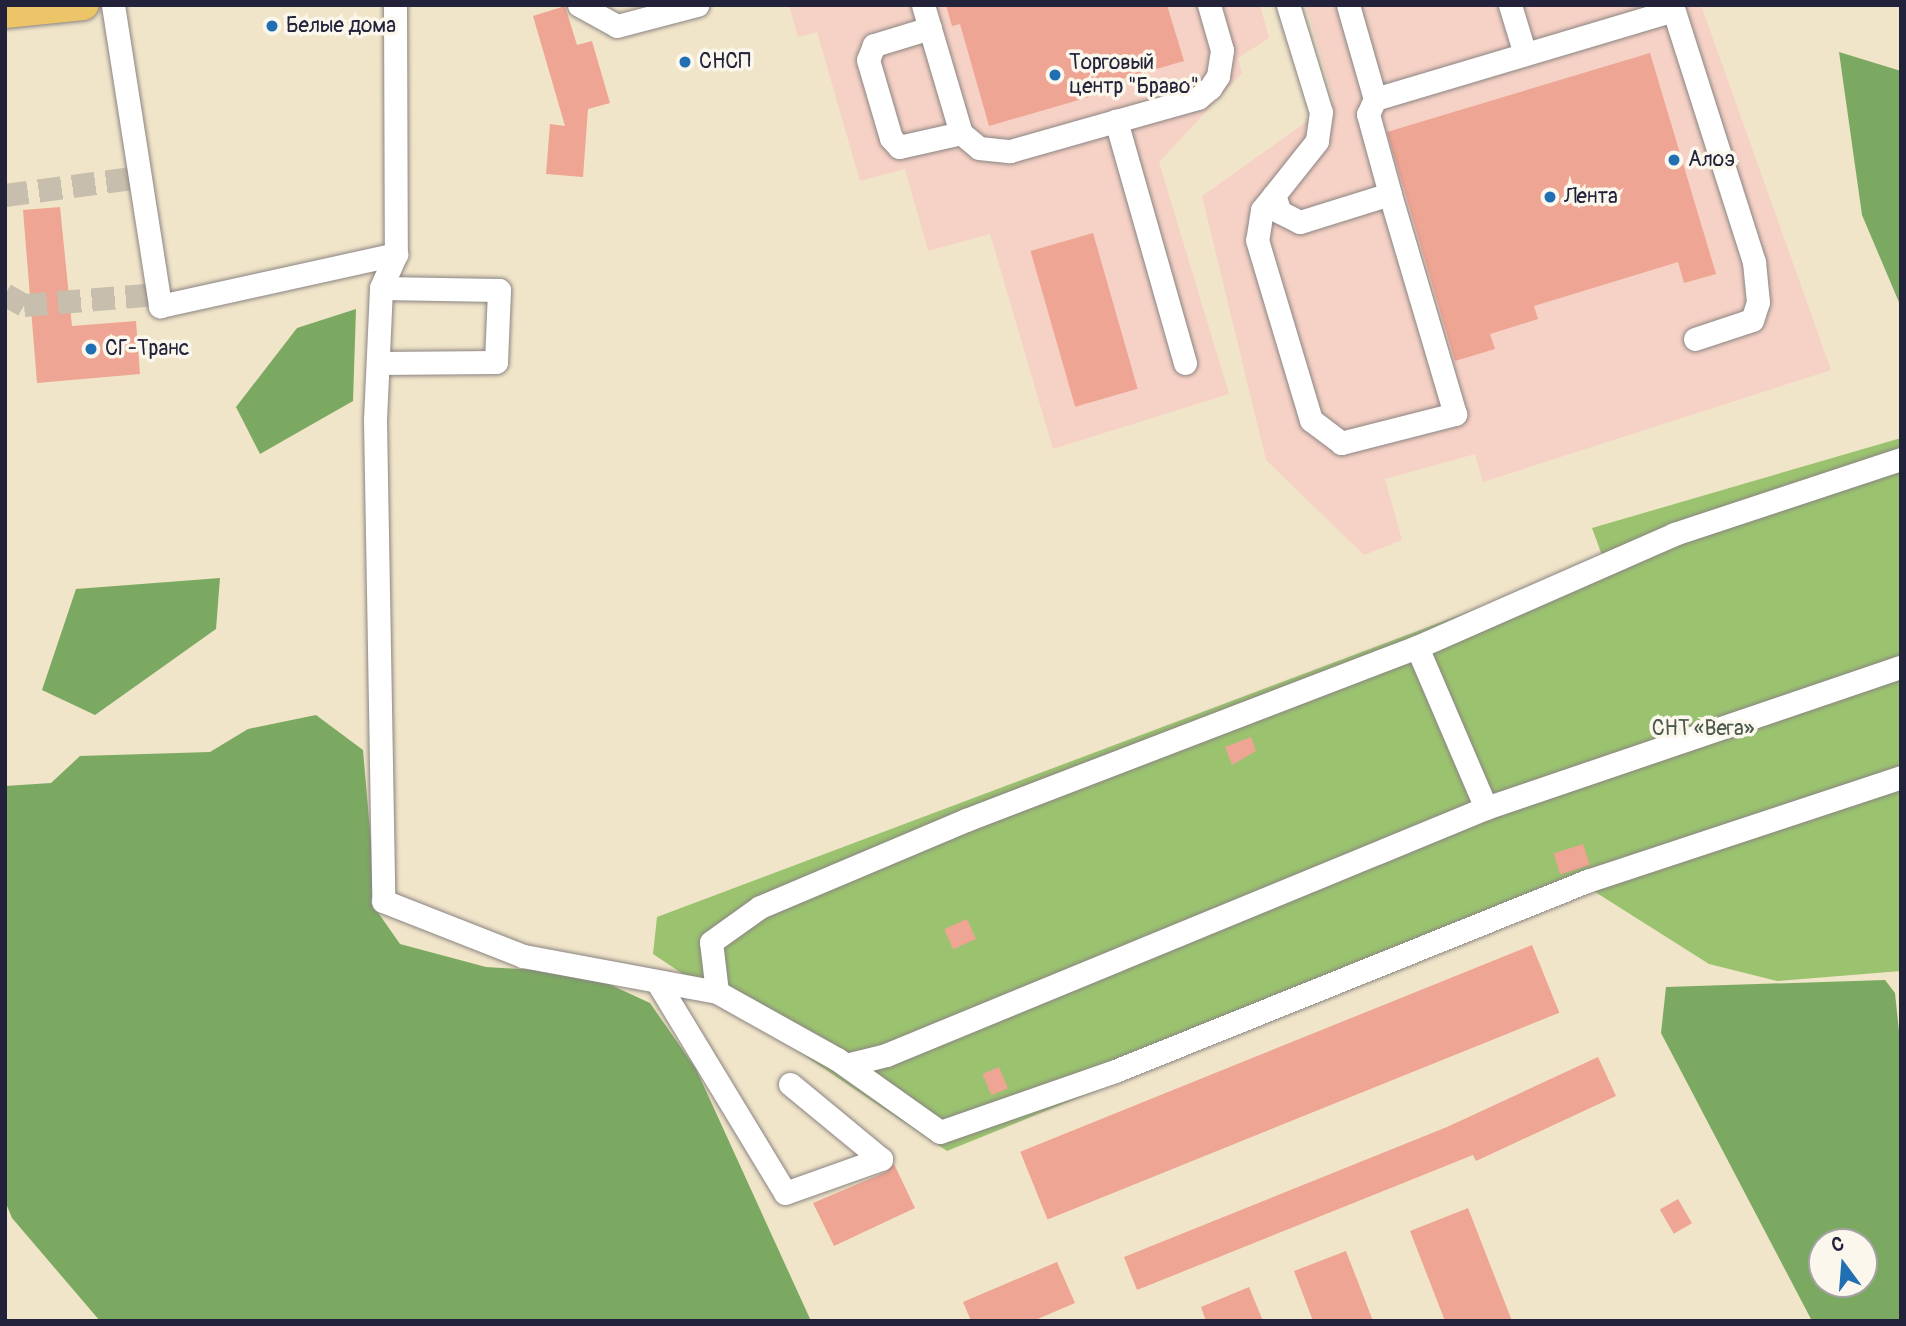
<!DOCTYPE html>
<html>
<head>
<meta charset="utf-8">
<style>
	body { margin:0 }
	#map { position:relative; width:1906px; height:1326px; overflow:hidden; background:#f1e5c9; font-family:Pangolin,sans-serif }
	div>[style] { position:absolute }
	.built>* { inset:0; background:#f6d1c5 }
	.green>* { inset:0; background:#9bc36f }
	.forest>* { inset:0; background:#7ca962 }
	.building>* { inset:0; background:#efa593; transform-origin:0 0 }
	.minor-tunnel>* { height:23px; margin-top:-11.5px; transform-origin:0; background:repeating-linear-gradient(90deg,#c8bead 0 23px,transparent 0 34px) }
	.roads { filter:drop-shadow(0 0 2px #8a8482) drop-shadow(0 0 2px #8a8482) }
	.minor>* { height:23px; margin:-11.5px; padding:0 11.5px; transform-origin:11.5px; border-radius:11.5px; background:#fff }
	.major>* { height:30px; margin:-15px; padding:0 15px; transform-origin:15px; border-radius:15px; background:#edc569 }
	.dots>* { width:19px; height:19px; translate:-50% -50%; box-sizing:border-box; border:4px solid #fbf7ec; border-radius:50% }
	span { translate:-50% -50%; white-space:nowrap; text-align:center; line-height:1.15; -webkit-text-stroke:7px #fbf7ec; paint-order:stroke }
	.poi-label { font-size:21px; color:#22223b }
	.left { translate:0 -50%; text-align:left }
	.park-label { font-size:21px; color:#4c5a4d }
	.frame { position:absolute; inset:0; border:7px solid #22223b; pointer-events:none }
	.north { position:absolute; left:1808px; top:1228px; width:70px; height:70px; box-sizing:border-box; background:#fbf7ec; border:2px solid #a4a2a5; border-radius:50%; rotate:344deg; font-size:19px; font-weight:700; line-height:28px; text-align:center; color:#22223b }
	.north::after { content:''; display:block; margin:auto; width:24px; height:32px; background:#1f6fb2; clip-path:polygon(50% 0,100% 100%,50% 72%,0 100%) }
</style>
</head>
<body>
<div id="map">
	<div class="built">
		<i style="clip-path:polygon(789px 5px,1260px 5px,1269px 38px,1238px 58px,1242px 73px,1159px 162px,1229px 394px,1053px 449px,990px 234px,928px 251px,905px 169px,860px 181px,817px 32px,798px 37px)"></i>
		<i style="clip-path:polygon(1306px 5px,1701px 5px,1831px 370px,1483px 482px,1475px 454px,1385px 479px,1402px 540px,1364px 555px,1266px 460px,1202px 196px,1334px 102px)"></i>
	</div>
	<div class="green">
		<i style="clip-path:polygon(1901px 438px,1901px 971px,1777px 981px,1709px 964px,1592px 890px,947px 1151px,653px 954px,657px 917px,1604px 561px,1592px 528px)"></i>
	</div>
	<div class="forest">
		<i style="clip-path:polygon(1839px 52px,1901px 71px,1901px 307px,1862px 215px)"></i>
		<i style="clip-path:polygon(356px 309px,353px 401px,260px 454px,236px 407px,297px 328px)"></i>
		<i style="clip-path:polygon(220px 578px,216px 629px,95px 715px,42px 690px,76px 589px)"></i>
		<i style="clip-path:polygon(316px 715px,363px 750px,377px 911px,400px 944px,486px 967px,585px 973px,650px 1003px,696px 1069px,811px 1321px,100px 1321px,12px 1218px,5px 1201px,5px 786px,51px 783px,80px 756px,210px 752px,248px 729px)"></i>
		<i style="clip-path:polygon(evenodd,1885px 980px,1895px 993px,1901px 1050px,1901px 1321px,1812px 1321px,1661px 1033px,1666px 987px,1885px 980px,1864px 1242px,1864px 1284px,1822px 1284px,1822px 1242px,1864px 1242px)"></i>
	</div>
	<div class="building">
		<i style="clip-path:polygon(946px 5px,1167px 5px,1184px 61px,1087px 89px,1089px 97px,989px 126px,960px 24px,952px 26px)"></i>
		<i style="clip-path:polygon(565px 6px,577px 45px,592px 41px,610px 103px,588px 109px,583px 177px,546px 174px,550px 124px,565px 126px,533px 16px)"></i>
		<i style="clip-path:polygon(1650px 53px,1716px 274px,1684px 283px,1678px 262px,1534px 306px,1538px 319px,1490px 334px,1495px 349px,1455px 361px,1387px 132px)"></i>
		<i style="clip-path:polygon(60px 207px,72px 326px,136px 321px,140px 374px,37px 383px,23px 210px)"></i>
		<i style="left:1093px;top:233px;width:162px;height:65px;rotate:74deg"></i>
		<i style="clip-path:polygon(1251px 737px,1256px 751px,1232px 765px,1225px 747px)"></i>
		<i style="left:1583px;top:844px;width:22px;height:31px;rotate:72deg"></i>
		<i style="left:967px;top:919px;width:22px;height:25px;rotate:66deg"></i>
		<i style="left:1532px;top:945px;width:73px;height:552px;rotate:68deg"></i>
		<i style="clip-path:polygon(1598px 1057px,1616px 1096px,1476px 1161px,1473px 1155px,1137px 1290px,1124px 1257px,1447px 1127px)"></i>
		<i style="left:999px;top:1067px;width:23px;height:18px;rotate:67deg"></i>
		<i style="clip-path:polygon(894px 1164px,915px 1208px,834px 1246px,813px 1203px,886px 1172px)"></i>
		<i style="left:1678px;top:1199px;width:28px;height:21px;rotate:60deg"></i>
		<i style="clip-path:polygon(1468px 1208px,1512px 1321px,1445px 1321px,1410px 1231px)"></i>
		<i style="clip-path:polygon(1346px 1251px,1373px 1321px,1313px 1321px,1294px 1271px)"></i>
		<i style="clip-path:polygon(1057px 1262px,1075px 1303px,1033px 1321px,971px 1321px,963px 1302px)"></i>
		<i style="clip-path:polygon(1249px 1287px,1263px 1321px,1206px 1321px,1201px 1307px)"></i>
	</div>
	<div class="minor-tunnel">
		<i style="left:5px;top:195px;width:136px;rotate:-7.6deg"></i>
		<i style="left:5px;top:294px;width:22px;rotate:30deg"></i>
		<i style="left:24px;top:305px;width:134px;rotate:-4.7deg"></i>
	</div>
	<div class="roads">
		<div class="minor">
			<i style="left:113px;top:5px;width:305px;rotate:81.1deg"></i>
			<i style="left:160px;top:306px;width:242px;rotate:-12.4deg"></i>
			<i style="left:395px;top:5px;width:249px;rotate:89.8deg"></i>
			<i style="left:396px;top:254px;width:37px;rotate:114deg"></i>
			<i style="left:381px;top:288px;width:132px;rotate:92.6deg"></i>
			<i style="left:375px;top:420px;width:481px;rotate:89deg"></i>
			<i style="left:383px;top:901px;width:150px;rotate:21.4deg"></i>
			<i style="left:523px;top:956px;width:197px;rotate:10.5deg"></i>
			<i style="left:717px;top:992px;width:137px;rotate:29.2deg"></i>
			<i style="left:837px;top:1059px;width:126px;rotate:35.3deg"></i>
			<i style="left:940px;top:1132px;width:185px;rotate:-19.2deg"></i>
			<i style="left:1115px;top:1071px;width:509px;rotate:-21.93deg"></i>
			<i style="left:1587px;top:881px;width:331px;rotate:-18.3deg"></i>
			<i style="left:579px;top:5px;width:43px;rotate:28.9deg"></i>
			<i style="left:617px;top:26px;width:83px;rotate:-14.7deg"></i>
			<i style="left:923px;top:5px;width:134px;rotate:73.5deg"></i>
			<i style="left:961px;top:133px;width:23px;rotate:40deg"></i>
			<i style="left:979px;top:148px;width:31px;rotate:6deg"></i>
			<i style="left:1010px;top:151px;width:110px;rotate:-15.8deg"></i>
			<i style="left:1288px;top:5px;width:112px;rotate:72.9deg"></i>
			<i style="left:1321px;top:112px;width:29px;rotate:98deg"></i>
			<i style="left:1317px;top:141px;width:69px;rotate:128.5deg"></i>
			<i style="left:1274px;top:195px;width:18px;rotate:71deg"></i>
			<i style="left:1280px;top:212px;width:22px;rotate:27deg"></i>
			<i style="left:1300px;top:222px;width:94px;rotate:-17.3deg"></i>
			<i style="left:1390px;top:194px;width:83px;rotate:-105.4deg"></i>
			<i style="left:1368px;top:114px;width:17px;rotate:-65deg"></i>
			<i style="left:1375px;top:99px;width:311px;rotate:-16.6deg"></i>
			<i style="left:1348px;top:5px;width:98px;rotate:74deg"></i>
			<i style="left:1510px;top:5px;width:51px;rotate:73deg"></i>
			<i style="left:1672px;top:5px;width:270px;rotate:72.3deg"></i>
			<i style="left:1754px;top:262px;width:40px;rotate:84.3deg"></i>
			<i style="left:1758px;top:302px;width:19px;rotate:108deg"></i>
			<i style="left:1752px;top:320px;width:60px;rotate:161.6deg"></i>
			<i style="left:930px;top:28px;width:59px;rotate:163.1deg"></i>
			<i style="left:874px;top:45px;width:16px;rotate:112deg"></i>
			<i style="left:868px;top:60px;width:81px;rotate:73.6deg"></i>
			<i style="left:891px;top:138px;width:12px;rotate:48deg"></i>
			<i style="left:899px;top:147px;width:64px;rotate:-12.7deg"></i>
			<i style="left:1274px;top:195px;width:19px;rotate:129deg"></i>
			<i style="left:1262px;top:210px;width:30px;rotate:99deg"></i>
			<i style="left:1257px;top:240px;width:188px;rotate:73.3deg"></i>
			<i style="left:1311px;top:420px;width:38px;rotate:37deg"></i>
			<i style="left:1341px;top:443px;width:118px;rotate:-14.3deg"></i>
			<i style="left:1455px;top:414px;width:229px;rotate:-106.5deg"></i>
			<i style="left:380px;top:363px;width:116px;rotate:-0.5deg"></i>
			<i style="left:496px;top:362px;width:72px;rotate:-87.6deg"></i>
			<i style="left:499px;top:290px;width:118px;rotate:-179deg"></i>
			<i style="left:1185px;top:363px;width:252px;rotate:-105.9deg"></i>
			<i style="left:1116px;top:121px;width:85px;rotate:-15.7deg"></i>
			<i style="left:1198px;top:98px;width:16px;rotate:-40deg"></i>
			<i style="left:1210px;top:88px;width:14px;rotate:-56deg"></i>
			<i style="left:1218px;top:76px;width:26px;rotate:-81deg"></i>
			<i style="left:1222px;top:50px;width:47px;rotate:-106.1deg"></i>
			<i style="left:1417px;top:647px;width:175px;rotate:66.8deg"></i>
			<i style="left:658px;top:983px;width:245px;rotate:58.8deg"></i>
			<i style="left:785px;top:1193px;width:102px;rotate:-19.5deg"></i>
			<i style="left:881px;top:1159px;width:118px;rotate:-140.5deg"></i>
			<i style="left:717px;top:992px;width:50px;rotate:-96.8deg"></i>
			<i style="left:711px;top:942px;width:60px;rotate:-35.5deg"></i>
			<i style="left:760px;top:907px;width:224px;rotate:-22.9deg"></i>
			<i style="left:966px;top:820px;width:483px;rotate:-21deg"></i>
			<i style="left:1417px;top:647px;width:281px;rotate:-23.7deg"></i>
			<i style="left:1674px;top:534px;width:239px;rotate:-18.3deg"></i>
			<i style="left:846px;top:1065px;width:41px;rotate:-14deg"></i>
			<i style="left:886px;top:1055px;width:649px;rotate:-22.38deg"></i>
			<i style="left:1486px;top:808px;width:438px;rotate:-18.8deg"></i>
		</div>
		<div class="major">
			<i style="left:5px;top:13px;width:79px;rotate:-5.8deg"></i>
		</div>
	</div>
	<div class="dots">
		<i style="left:272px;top:26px;background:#1f6fb2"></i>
		<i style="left:685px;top:62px;background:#1f6fb2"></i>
		<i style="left:1055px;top:75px;background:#1f6fb2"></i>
		<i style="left:1674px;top:160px;background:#1f6fb2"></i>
		<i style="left:1550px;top:197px;background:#1f6fb2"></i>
		<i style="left:91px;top:349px;background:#1f6fb2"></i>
	</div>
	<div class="poi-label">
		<span class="left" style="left:286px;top:26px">Белые дома</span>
		<span class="left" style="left:699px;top:62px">СНСП</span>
		<span class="left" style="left:1069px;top:75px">Торговый<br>центр "Браво"</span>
		<span class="left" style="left:1688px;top:160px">Алоэ</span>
		<span class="left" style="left:1564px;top:197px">Лента</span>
		<span class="left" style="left:105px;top:349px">СГ-Транс</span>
	</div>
	<div class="park-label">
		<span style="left:1703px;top:729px">СНТ «Вега»</span>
	</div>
	<div class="frame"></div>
	<div class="north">С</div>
</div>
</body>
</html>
